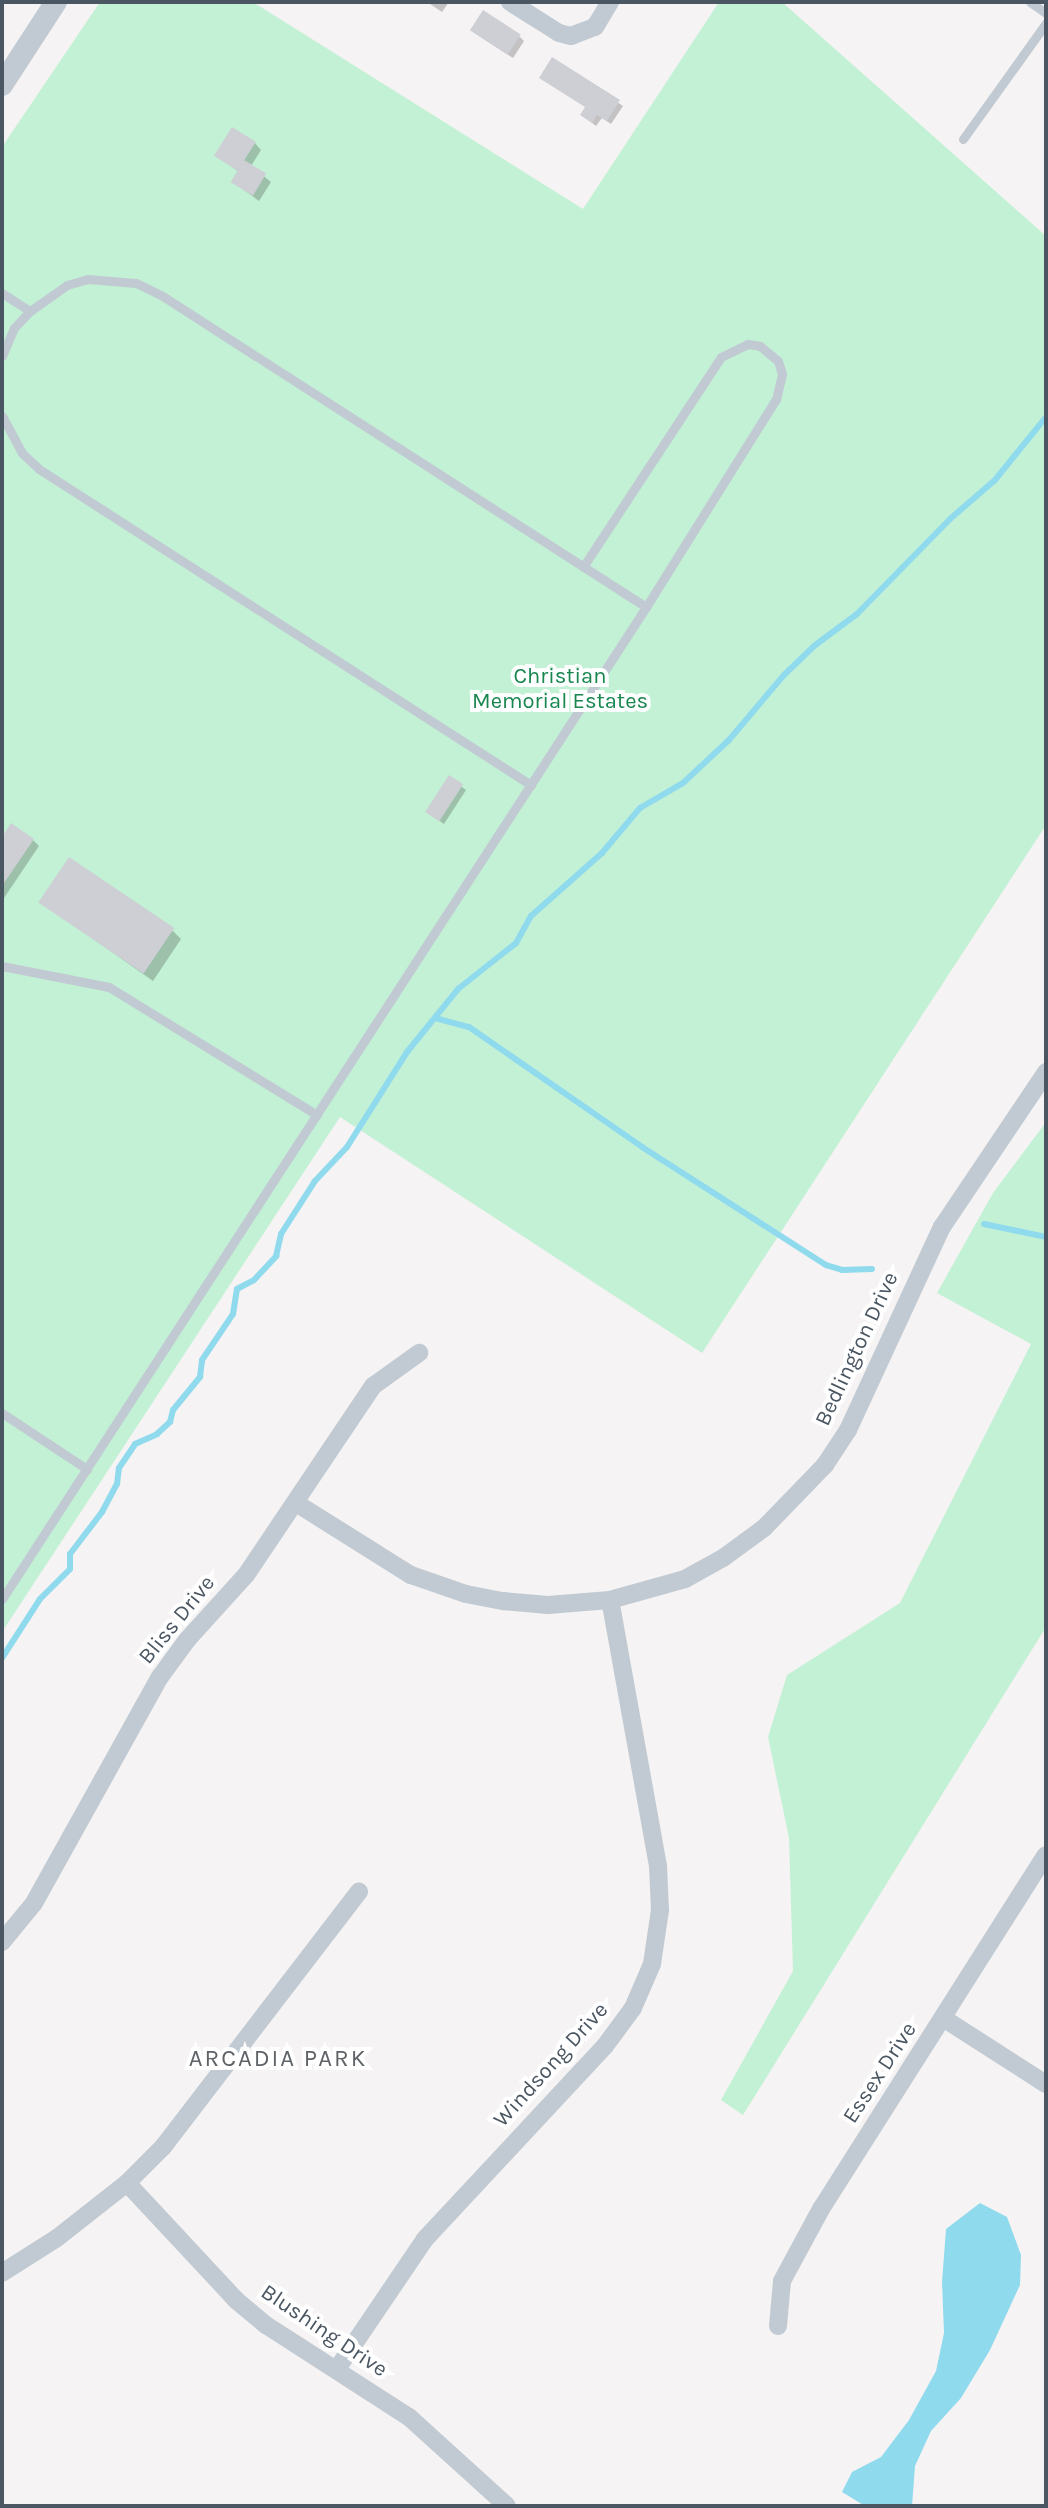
<!DOCTYPE html>
<html>
<head>
<meta charset="utf-8">
<style>
	body { margin:0 }
	#map { position:relative; width:1048px; height:2508px; overflow:hidden; background:#f5f3f3; font-family:Karla,sans-serif }
	div>[style] { position:absolute }
	.green>* { inset:0; background:#c3f1d5 }
	.water>* { inset:0; background:#90daee }
	.shadow>* { inset:0; background:#0003 }
	.stream>* { height:6px; margin:-3px; padding:0 3px; transform-origin:3px; border-radius:3px; background:#90daee }
	.building>* { inset:0; background:#cdcfd5; transform-origin:0 0 }
	.service>* { height:9px; margin:-4.5px; padding:0 4.5px; transform-origin:4.5px; border-radius:4.5px; background:#c1cad2 }
	.minor>* { height:18px; margin:-9px; padding:0 9px; transform-origin:9px; border-radius:9px; background:#c1cad2 }
	.tertiary>* { height:22px; margin:-11px; padding:0 11px; transform-origin:11px; border-radius:11px; background:#c1cad2 }
	span { translate:-50% -50%; white-space:nowrap; text-align:center; line-height:1.15; -webkit-text-stroke:8px #fff; paint-order:stroke }
	.park-label { font-size:22px; color:#17864f }
	.street-label { font-size:22px; color:#4a5661 }
	.neighbourhood-label { font-size:24px; color:#5f6368; letter-spacing:2px }
	.frame { position:absolute; inset:0; border:4px solid #4a5661; pointer-events:none }
</style>
</head>
<body>
<div id="map">
	<div class="green">
		<i style="clip-path:polygon(100px 2px,253px 2px,583px 209px,719px 2px,782px 2px,1046px 236px,1046px 825px,702px 1353px,340px 1117px,2px 1632px,2px 147px)"></i>
		<i style="clip-path:polygon(1046px 1122px,1046px 1627px,743px 2115px,721px 2100px,793px 1971px,789px 1838px,768px 1737px,787px 1675px,900px 1603px,1031px 1344px,937px 1293px,993px 1193px)"></i>
	</div>
	<div class="water">
		<i style="clip-path:polygon(980px 2203px,1007px 2217px,1021px 2255px,1020px 2285px,990px 2350px,961px 2398px,931px 2431px,915px 2466px,912px 2506px,865px 2506px,842px 2492px,852px 2472px,881px 2457px,909px 2420px,936px 2371px,944px 2333px,942px 2282px,946px 2229px)"></i>
	</div>
	<div class="shadow">
		<i style="clip-path:polygon(427px 2px,449px 2px,442px 12px)"></i>
		<i style="clip-path:polygon(476px 34px,520px 37px,524px 41px,513px 58px)"></i>
		<i style="clip-path:polygon(553px 60px,623px 106px,611px 124px,602px 118px,596px 126px,582px 115px,587px 108px)"></i>
		<i style="clip-path:polygon(255px 143px,261px 150px,251px 166px,271px 182px,259px 201px,233px 182px,239px 172px,217px 156px)"></i>
		<i style="clip-path:polygon(449px 778px,466px 790px,444px 824px,432px 816px)"></i>
		<i style="clip-path:polygon(2px 840px,33px 840px,39px 846px,2px 901px)"></i>
		<i style="clip-path:polygon(41px 902px,172px 930px,181px 939px,153px 981px)"></i>
	</div>
	<div class="stream">
		<i style="left:435px;top:1018px;width:35px;rotate:15deg"></i>
		<i style="left:469px;top:1027px;width:211px;rotate:34.7deg"></i>
		<i style="left:642px;top:1147px;width:219px;rotate:32.7deg"></i>
		<i style="left:826px;top:1265px;width:17px;rotate:17deg"></i>
		<i style="left:842px;top:1270px;width:30px;rotate:-2deg"></i>
		<i style="left:984px;top:1224px;width:63px;rotate:11.8deg"></i>
		<i style="left:2px;top:1658px;width:70px;rotate:-57.2deg"></i>
		<i style="left:40px;top:1599px;width:42px;rotate:-45deg"></i>
		<i style="left:70px;top:1569px;width:15px;rotate:-90deg"></i>
		<i style="left:70px;top:1554px;width:53px;rotate:-52.7deg"></i>
		<i style="left:102px;top:1512px;width:32px;rotate:-62deg"></i>
		<i style="left:117px;top:1484px;width:16px;rotate:-83deg"></i>
		<i style="left:119px;top:1468px;width:29px;rotate:-56deg"></i>
		<i style="left:135px;top:1444px;width:24px;rotate:-24deg"></i>
		<i style="left:157px;top:1434px;width:18px;rotate:-43deg"></i>
		<i style="left:170px;top:1422px;width:12px;rotate:-76deg"></i>
		<i style="left:173px;top:1410px;width:43px;rotate:-50.7deg"></i>
		<i style="left:200px;top:1377px;width:17px;rotate:-83deg"></i>
		<i style="left:202px;top:1360px;width:55px;rotate:-56deg"></i>
		<i style="left:233px;top:1314px;width:25px;rotate:-81deg"></i>
		<i style="left:237px;top:1289px;width:19px;rotate:-28deg"></i>
		<i style="left:254px;top:1280px;width:33px;rotate:-47deg"></i>
		<i style="left:276px;top:1256px;width:23px;rotate:-77deg"></i>
		<i style="left:281px;top:1234px;width:63px;rotate:-57.3deg"></i>
		<i style="left:315px;top:1181px;width:47px;rotate:-46.7deg"></i>
		<i style="left:347px;top:1147px;width:112px;rotate:-57.7deg"></i>
		<i style="left:407px;top:1052px;width:81px;rotate:-51deg"></i>
		<i style="left:458px;top:989px;width:74px;rotate:-38.4deg"></i>
		<i style="left:516px;top:943px;width:31px;rotate:-61deg"></i>
		<i style="left:531px;top:916px;width:95px;rotate:-41.6deg"></i>
		<i style="left:602px;top:853px;width:59px;rotate:-49.8deg"></i>
		<i style="left:640px;top:808px;width:50px;rotate:-30.2deg"></i>
		<i style="left:683px;top:783px;width:63px;rotate:-43.1deg"></i>
		<i style="left:729px;top:740px;width:85px;rotate:-49.8deg"></i>
		<i style="left:784px;top:675px;width:42px;rotate:-44deg"></i>
		<i style="left:814px;top:646px;width:54px;rotate:-36.7deg"></i>
		<i style="left:857px;top:614px;width:133px;rotate:-45.6deg"></i>
		<i style="left:950px;top:519px;width:60px;rotate:-40.9deg"></i>
		<i style="left:995px;top:480px;width:81px;rotate:-51deg"></i>
	</div>
	<div class="building">
		<i style="left:483px;top:10px;width:45px;height:24px;rotate:33deg"></i>
		<i style="clip-path:polygon(552px 57px,620px 100px,607px 121px,597px 115px,592px 123px,580px 115px,585px 107px,539px 78px)"></i>
		<i style="left:232px;top:127px;width:28px;height:34px;rotate:32deg"></i>
		<i style="left:244px;top:160px;width:26px;height:26px;rotate:31deg"></i>
		<i style="left:449px;top:775px;width:17px;height:44px;rotate:33deg"></i>
		<i style="clip-path:polygon(11px 823px,34px 839px,2px 886px,2px 837px)"></i>
		<i style="left:69px;top:857px;width:127px;height:55px;rotate:34deg"></i>
	</div>
	<div class="service">
		<i style="left:1030px;top:2px;width:19px;rotate:35deg"></i>
		<i style="left:963px;top:139px;width:143px;rotate:-54.4deg"></i>
		<i style="left:2px;top:293px;width:33px;rotate:33deg"></i>
		<i style="left:2px;top:356px;width:30px;rotate:-67deg"></i>
		<i style="left:14px;top:328px;width:23px;rotate:-47deg"></i>
		<i style="left:30px;top:311px;width:45px;rotate:-35.1deg"></i>
		<i style="left:67px;top:285px;width:22px;rotate:-16deg"></i>
		<i style="left:88px;top:279px;width:48px;rotate:4.8deg"></i>
		<i style="left:136px;top:283px;width:28px;rotate:26deg"></i>
		<i style="left:161px;top:295px;width:577px;rotate:32.75deg"></i>
		<i style="left:646px;top:607px;width:1183px;rotate:122.99deg"></i>
		<i style="left:2px;top:416px;width:42px;rotate:61.6deg"></i>
		<i style="left:22px;top:453px;width:23px;rotate:43deg"></i>
		<i style="left:39px;top:469px;width:585px;rotate:32.71deg"></i>
		<i style="left:583px;top:567px;width:251px;rotate:-56.7deg"></i>
		<i style="left:721px;top:357px;width:30px;rotate:-26deg"></i>
		<i style="left:748px;top:344px;width:12px;rotate:9deg"></i>
		<i style="left:760px;top:346px;width:23px;rotate:40deg"></i>
		<i style="left:778px;top:361px;width:14px;rotate:73deg"></i>
		<i style="left:782px;top:374px;width:26px;rotate:103deg"></i>
		<i style="left:776px;top:399px;width:245px;rotate:122deg"></i>
		<i style="left:2px;top:966px;width:109px;rotate:11.1deg"></i>
		<i style="left:109px;top:987px;width:244px;rotate:31.6deg"></i>
		<i style="left:2px;top:1413px;width:102px;rotate:33.4deg"></i>
	</div>
	<div class="minor">
		<i style="left:510px;top:2px;width:58px;rotate:32.3deg"></i>
		<i style="left:559px;top:33px;width:12px;rotate:14deg"></i>
		<i style="left:571px;top:36px;width:26px;rotate:-21deg"></i>
		<i style="left:595px;top:27px;width:29px;rotate:-59deg"></i>
		<i style="left:296px;top:1503px;width:136px;rotate:32.1deg"></i>
		<i style="left:411px;top:1575px;width:58px;rotate:19.1deg"></i>
		<i style="left:466px;top:1594px;width:38px;rotate:11deg"></i>
		<i style="left:503px;top:1601px;width:45px;rotate:5.1deg"></i>
		<i style="left:548px;top:1605px;width:62px;rotate:-4.6deg"></i>
		<i style="left:610px;top:1600px;width:78px;rotate:-15.6deg"></i>
		<i style="left:685px;top:1579px;width:43px;rotate:-28.9deg"></i>
		<i style="left:723px;top:1558px;width:51px;rotate:-36.2deg"></i>
		<i style="left:764px;top:1528px;width:88px;rotate:-45.9deg"></i>
		<i style="left:825px;top:1465px;width:42px;rotate:-56.7deg"></i>
		<i style="left:848px;top:1430px;width:224px;rotate:-65.2deg"></i>
		<i style="left:942px;top:1227px;width:187px;rotate:-56.1deg"></i>
		<i style="left:2px;top:1942px;width:50px;rotate:-50.6deg"></i>
		<i style="left:34px;top:1903px;width:259px;rotate:-60.9deg"></i>
		<i style="left:160px;top:1677px;width:46px;rotate:-53.9deg"></i>
		<i style="left:187px;top:1640px;width:88px;rotate:-47.8deg"></i>
		<i style="left:246px;top:1575px;width:228px;rotate:-56.1deg"></i>
		<i style="left:373px;top:1386px;width:57px;rotate:-35.7deg"></i>
		<i style="left:943px;top:2018px;width:122px;rotate:32.7deg"></i>
		<i style="left:127px;top:2183px;width:160px;rotate:47deg"></i>
		<i style="left:236px;top:2300px;width:39px;rotate:40deg"></i>
		<i style="left:266px;top:2325px;width:170px;rotate:32.8deg"></i>
		<i style="left:409px;top:2417px;width:132px;rotate:42.2deg"></i>
		<i style="left:2px;top:2273px;width:65px;rotate:-32.5deg"></i>
		<i style="left:57px;top:2238px;width:89px;rotate:-38.2deg"></i>
		<i style="left:127px;top:2183px;width:51px;rotate:-45deg"></i>
		<i style="left:163px;top:2147px;width:322px;rotate:-52.5deg"></i>
		<i style="left:778px;top:2326px;width:45px;rotate:-84.9deg"></i>
		<i style="left:782px;top:2281px;width:82px;rotate:-61.6deg"></i>
		<i style="left:821px;top:2209px;width:419px;rotate:-57.6deg"></i>
		<i style="left:337px;top:2369px;width:157px;rotate:-55.9deg"></i>
		<i style="left:425px;top:2239px;width:264px;rotate:-47deg"></i>
		<i style="left:605px;top:2046px;width:47px;rotate:-53.6deg"></i>
		<i style="left:633px;top:2008px;width:48px;rotate:-66.6deg"></i>
		<i style="left:652px;top:1964px;width:55px;rotate:-81.6deg"></i>
		<i style="left:660px;top:1910px;width:44px;rotate:-92.6deg"></i>
		<i style="left:658px;top:1866px;width:270px;rotate:-100.2deg"></i>
	</div>
	<div class="tertiary">
		<i style="left:2px;top:85px;width:99px;rotate:-57deg"></i>
	</div>
	<div class="park-label">
		<span style="left:560px;top:689px">Christian<br>Memorial Estates</span>
	</div>
	<div class="street-label">
		<span style="left:857px;top:1349px;rotate:-65deg">Bedlington Drive</span>
		<span style="left:177px;top:1620px;rotate:-51deg">Bliss Drive</span>
		<span style="left:551px;top:2065px;rotate:-48deg">Windsong Drive</span>
		<span style="left:880px;top:2073px;rotate:-57deg">Essex Drive</span>
		<span style="left:324px;top:2331px;rotate:34deg">Blushing Drive</span>
	</div>
	<div class="neighbourhood-label">
		<span style="left:278px;top:2059px">ARCADIA PARK</span>
	</div>
	<div class="frame"></div>
</div>
</body>
</html>
